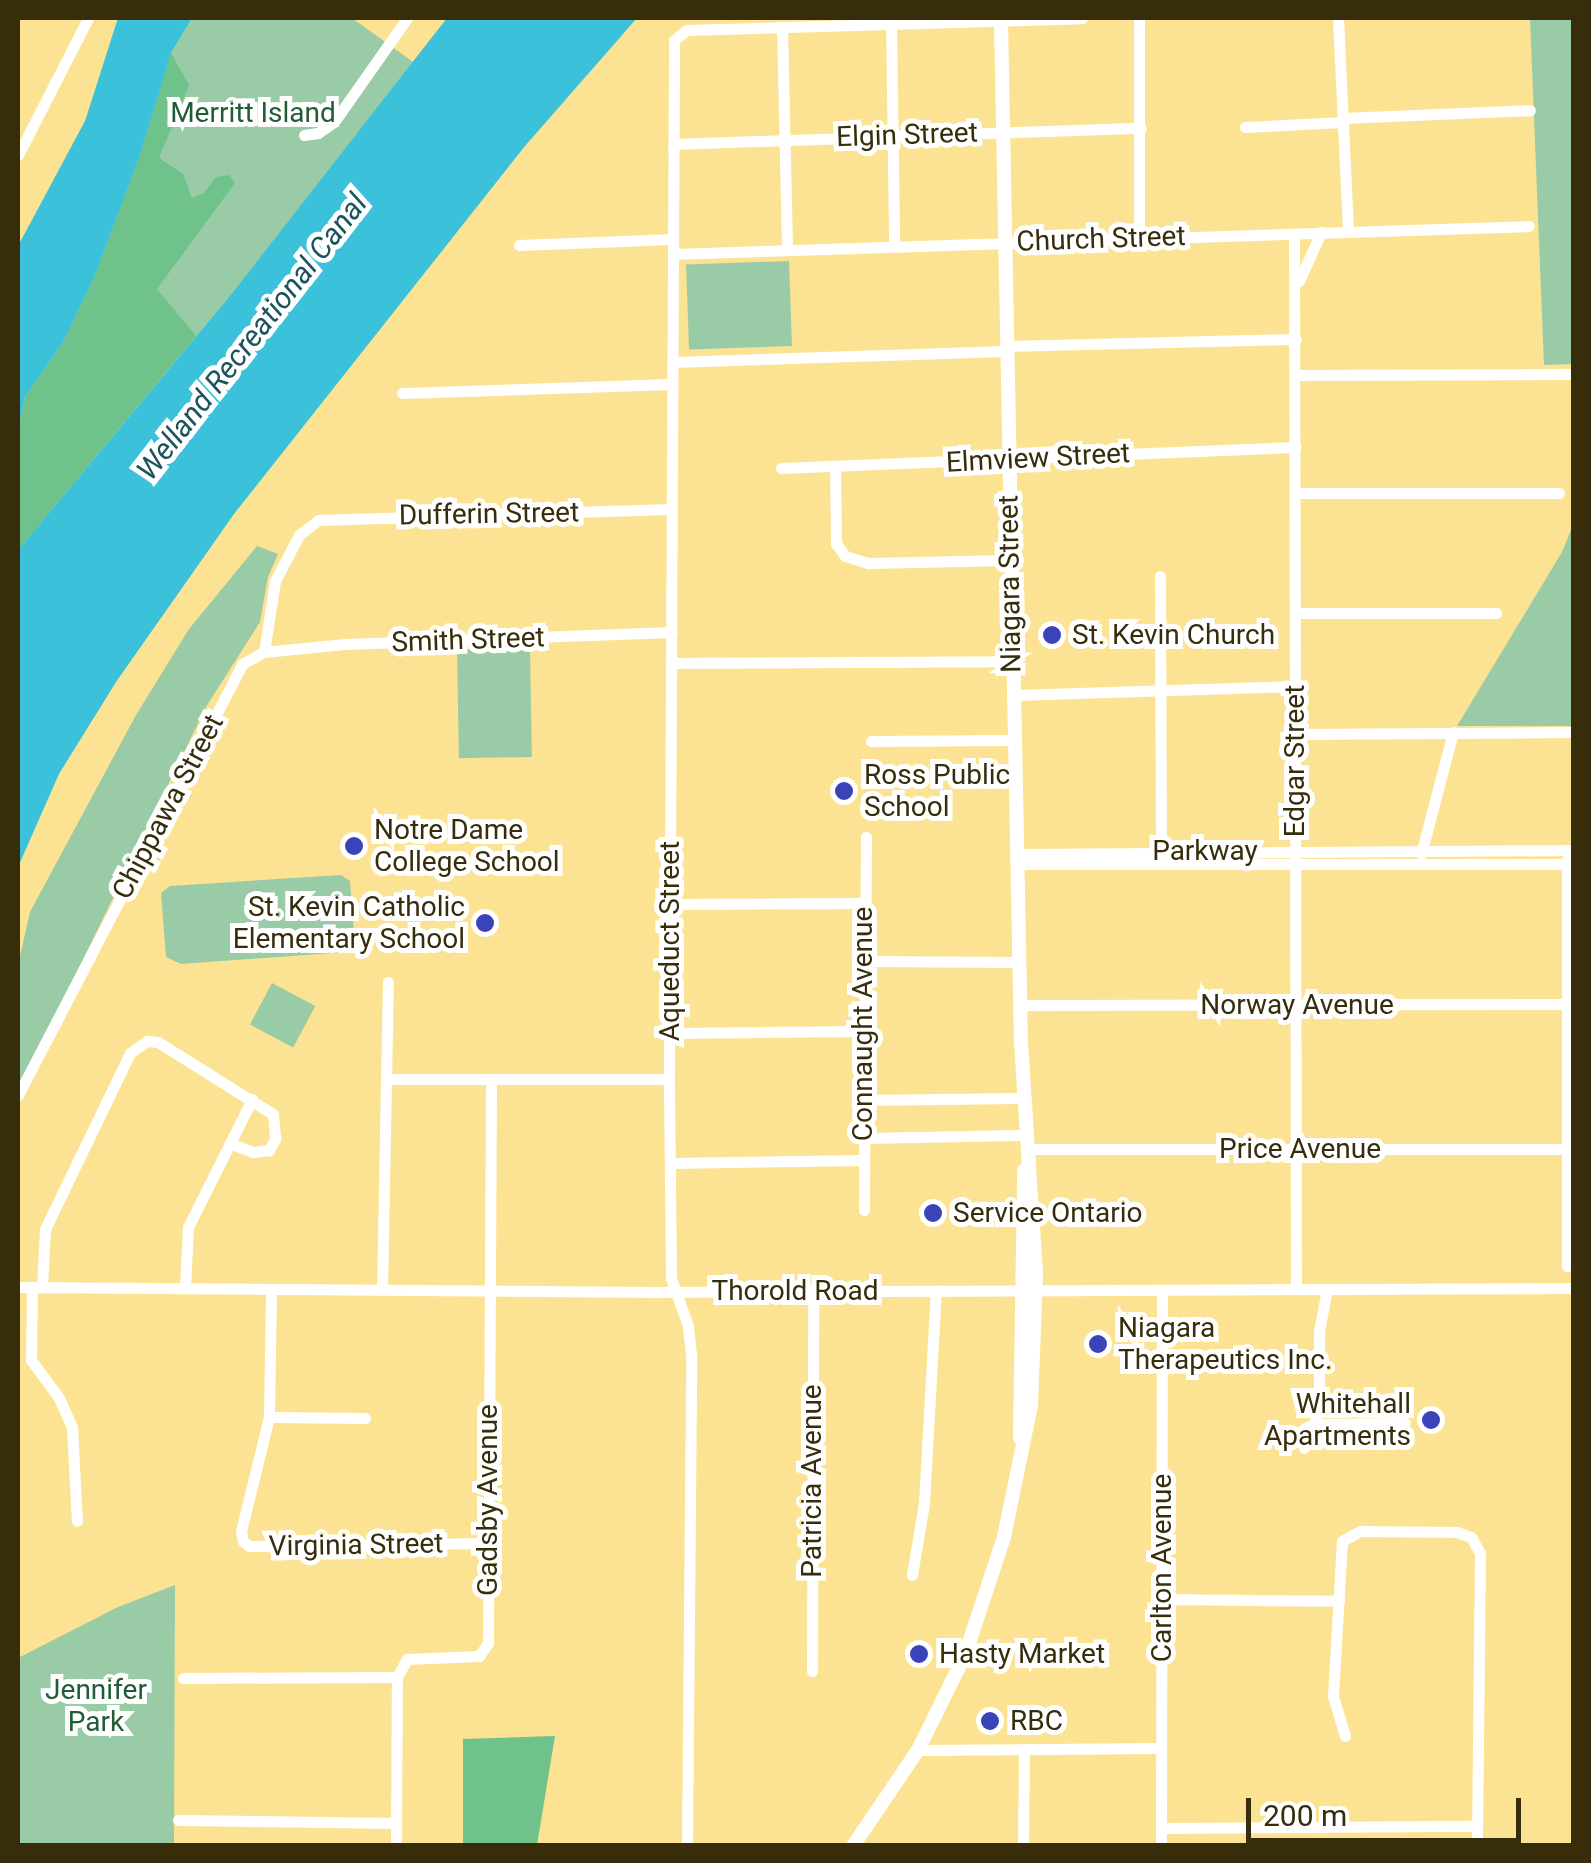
<!DOCTYPE html>
<html>
<head>
<meta charset="utf-8">
<style>
	body { margin:0 }
	#map { position:relative; width:1591px; height:1863px; overflow:hidden; background:#fce393; font-family:Roboto,sans-serif }
	div>[style] { position:absolute }
	.green>* { inset:0; background:#9acba7; transform-origin:0 0 }
	.forest>* { inset:0; background:#6fc38a }
	.water>* { inset:0; background:#3bc1da }
	.minor>* { height:11px; margin:-5.5px; padding:0 5.5px; transform-origin:5.5px; border-radius:5.5px; background:#fff }
	.major>* { height:14px; margin:-7px; padding:0 7px; transform-origin:7px; border-radius:7px; background:#fff }
	.dots>* { width:28px; height:28px; translate:-50% -50%; box-sizing:border-box; border:5px solid #fff; border-radius:50% }
	span { translate:-50% -50%; white-space:nowrap; text-align:center; line-height:1.15; -webkit-text-stroke:10px #fff; paint-order:stroke }
	.park-label { font-size:28px; color:#205c36 }
	.street-label { font-size:28px; color:#372d0b }
	.poi-label { font-size:28px; color:#372d0b }
	.left { translate:0 -50%; text-align:left }
	.right { translate:-100% -50%; text-align:right }
	.water-label { font-size:30px; color:#1c535d; font-style:italic }
	.frame { position:absolute; inset:0; border:20px solid #372d0b; pointer-events:none }
	.scale { position:absolute; left:1246px; top:1798px; width:275px; height:45px; box-sizing:border-box; border:5px solid #372d0b; border-top:0; padding-left:12px; font-size:30px; line-height:35px; white-space:nowrap; color:#372d0b; -webkit-text-stroke:8px #fff; paint-order:stroke }
</style>
</head>
<body>
<div id="map">
	<div class="green">
		<i style="clip-path:polygon(192px 18px,352px 18px,413px 62px,229px 297px,18px 550px,18px 430px,93px 280px,171px 53px)"></i>
		<i style="clip-path:polygon(1530px 18px,1573px 18px,1573px 364px,1544px 365px)"></i>
		<i style="left:789px;top:261px;width:85px;height:103px;rotate:88deg"></i>
		<i style="clip-path:polygon(1573px 525px,1573px 726px,1457px 726px,1562px 552px)"></i>
		<i style="clip-path:polygon(257px 546px,278px 554px,268px 577px,260px 622px,206px 707px,18px 1093px,18px 965px,30px 912px,136px 715px,189px 629px)"></i>
		<i style="left:530px;top:648px;width:109px;height:73px;rotate:89deg"></i>
		<i style="clip-path:polygon(341px 875px,350px 881px,355px 947px,347px 952px,181px 964px,166px 957px,161px 893px,170px 886px)"></i>
		<i style="left:272px;top:983px;width:49px;height:47px;rotate:28deg"></i>
		<i style="clip-path:polygon(175px 1585px,174px 1845px,18px 1846px,18px 1658px,118px 1607px)"></i>
	</div>
	<div class="forest">
		<i style="clip-path:polygon(171px 53px,189px 85px,159px 158px,183px 174px,192px 198px,204px 193px,216px 177px,229px 175px,235px 183px,157px 289px,196px 336px,18px 550px,18px 430px,25px 397px,62px 344px,93px 280px,139px 158px)"></i>
		<i style="clip-path:polygon(555px 1736px,537px 1845px,463px 1845px,463px 1739px)"></i>
	</div>
	<div class="water">
		<i style="clip-path:polygon(118px 18px,192px 18px,171px 53px,139px 158px,93px 280px,62px 344px,25px 397px,18px 430px,18px 246px,85px 121px)"></i>
		<i style="clip-path:polygon(447px 18px,637px 18px,525px 146px,234px 514px,116px 682px,59px 774px,18px 867px,18px 550px,229px 297px)"></i>
	</div>
	<div class="minor">
		<i style="left:891px;top:18px;width:228px;rotate:89.2deg"></i>
		<i style="left:1139px;top:18px;width:220px;rotate:90deg"></i>
		<i style="left:1338px;top:18px;width:213px;rotate:87.3deg"></i>
		<i style="left:782px;top:27px;width:223px;rotate:88.7deg"></i>
		<i style="left:1343px;top:118px;width:187px;rotate:-2.4deg"></i>
		<i style="left:1245px;top:127px;width:98px;rotate:-2.9deg"></i>
		<i style="left:304px;top:135px;width:14px;rotate:-8deg"></i>
		<i style="left:318px;top:133px;width:19px;rotate:-35deg"></i>
		<i style="left:334px;top:122px;width:127px;rotate:-54.9deg"></i>
		<i style="left:673px;top:144px;width:468px;rotate:-2deg"></i>
		<i style="left:18px;top:155px;width:154px;rotate:-62.9deg"></i>
		<i style="left:1294px;top:234px;width:1055px;rotate:89.89deg"></i>
		<i style="left:519px;top:245px;width:154px;rotate:-2.2deg"></i>
		<i style="left:673px;top:254px;width:856px;rotate:-1.87deg"></i>
		<i style="left:1299px;top:281px;width:54px;rotate:-65.8deg"></i>
		<i style="left:1006px;top:346px;width:290px;rotate:-1.4deg"></i>
		<i style="left:673px;top:362px;width:333px;rotate:-1.9deg"></i>
		<i style="left:1297px;top:375px;width:277px;rotate:-0.2deg"></i>
		<i style="left:402px;top:393px;width:269px;rotate:-1.9deg"></i>
		<i style="left:835px;top:467px;width:76px;rotate:89.2deg"></i>
		<i style="left:836px;top:543px;width:16px;rotate:55deg"></i>
		<i style="left:845px;top:556px;width:24px;rotate:17deg"></i>
		<i style="left:868px;top:563px;width:141px;rotate:-1.2deg"></i>
		<i style="left:781px;top:468px;width:515px;rotate:-2.34deg"></i>
		<i style="left:1296px;top:493px;width:263px"></i>
		<i style="left:1160px;top:576px;width:280px;rotate:89.8deg"></i>
		<i style="left:1296px;top:613px;width:200px"></i>
		<i style="left:264px;top:652px;width:72px;rotate:-81.2deg"></i>
		<i style="left:275px;top:581px;width:52px;rotate:-62.4deg"></i>
		<i style="left:299px;top:535px;width:24px;rotate:-38deg"></i>
		<i style="left:318px;top:520px;width:354px;rotate:-1.8deg"></i>
		<i style="left:671px;top:663px;width:339px;rotate:-0.3deg"></i>
		<i style="left:1012px;top:695px;width:283px;rotate:-1.8deg"></i>
		<i style="left:1295px;top:734px;width:279px;rotate:-0.4deg"></i>
		<i style="left:871px;top:741px;width:142px;rotate:-0.4deg"></i>
		<i style="left:1017px;top:854px;width:557px;rotate:-0.41deg"></i>
		<i style="left:1421px;top:854px;width:126px;rotate:-75.3deg"></i>
		<i style="left:1017px;top:864px;width:557px"></i>
		<i style="left:671px;top:904px;width:192px;rotate:-0.3deg"></i>
		<i style="left:864px;top:961px;width:155px;rotate:0.4deg"></i>
		<i style="left:1020px;top:1005px;width:554px;rotate:-0.1deg"></i>
		<i style="left:670px;top:1033px;width:193px;rotate:-0.6deg"></i>
		<i style="left:387px;top:1079px;width:282px"></i>
		<i style="left:18px;top:1095px;width:486px;rotate:-62.5deg"></i>
		<i style="left:242px;top:664px;width:25px;rotate:-29deg"></i>
		<i style="left:264px;top:652px;width:81px;rotate:-5.6deg"></i>
		<i style="left:345px;top:644px;width:327px;rotate:-2.1deg"></i>
		<i style="left:864px;top:1100px;width:160px;rotate:-0.7deg"></i>
		<i style="left:864px;top:1138px;width:161px;rotate:-1.1deg"></i>
		<i style="left:1026px;top:1149px;width:548px"></i>
		<i style="left:671px;top:1163px;width:192px;rotate:-0.9deg"></i>
		<i style="left:864px;top:1210px;width:373px;rotate:-89.7deg"></i>
		<i style="left:1567px;top:1266px;width:406px;rotate:-90deg"></i>
		<i style="left:18px;top:1287px;width:636px;rotate:0.45deg"></i>
		<i style="left:654px;top:1292px;width:920px;rotate:-0.25deg"></i>
		<i style="left:32px;top:1287px;width:73px;rotate:90.8deg"></i>
		<i style="left:31px;top:1360px;width:47px;rotate:53.6deg"></i>
		<i style="left:59px;top:1398px;width:32px;rotate:66deg"></i>
		<i style="left:72px;top:1427px;width:94px;rotate:87deg"></i>
		<i style="left:42px;top:1287px;width:58px;rotate:-87deg"></i>
		<i style="left:45px;top:1229px;width:195px;rotate:-64.2deg"></i>
		<i style="left:130px;top:1053px;width:21px;rotate:-35deg"></i>
		<i style="left:147px;top:1041px;width:11px;rotate:5deg"></i>
		<i style="left:158px;top:1042px;width:136px;rotate:32.1deg"></i>
		<i style="left:273px;top:1114px;width:25px;rotate:85deg"></i>
		<i style="left:275px;top:1139px;width:13px;rotate:119deg"></i>
		<i style="left:269px;top:1150px;width:16px;rotate:173deg"></i>
		<i style="left:253px;top:1152px;width:25px;rotate:-159deg"></i>
		<i style="left:185px;top:1288px;width:61px;rotate:-87.2deg"></i>
		<i style="left:188px;top:1227px;width:143px;rotate:-63.4deg"></i>
		<i style="left:271px;top:1289px;width:128px;rotate:90.9deg"></i>
		<i style="left:269px;top:1417px;width:117px;rotate:103.8deg"></i>
		<i style="left:241px;top:1531px;width:10px;rotate:79deg"></i>
		<i style="left:243px;top:1541px;width:8px;rotate:40deg"></i>
		<i style="left:249px;top:1546px;width:239px;rotate:-0.7deg"></i>
		<i style="left:382px;top:1290px;width:308px;rotate:-88.9deg"></i>
		<i style="left:269px;top:1417px;width:96px;rotate:0.6deg"></i>
		<i style="left:1314px;top:1424px;width:91px;rotate:-0.6deg"></i>
		<i style="left:1304px;top:1448px;width:20px;rotate:-87deg"></i>
		<i style="left:1305px;top:1428px;width:10px;rotate:-24deg"></i>
		<i style="left:1314px;top:1424px;width:19px;rotate:-74deg"></i>
		<i style="left:1319px;top:1406px;width:75px;rotate:-90deg"></i>
		<i style="left:1319px;top:1331px;width:43px;rotate:-79.2deg"></i>
		<i style="left:912px;top:1575px;width:73px;rotate:-80.5deg"></i>
		<i style="left:924px;top:1503px;width:213px;rotate:-86.8deg"></i>
		<i style="left:1162px;top:1599px;width:177px;rotate:0.6deg"></i>
		<i style="left:812px;top:1671px;width:381px;rotate:-89.8deg"></i>
		<i style="left:183px;top:1678px;width:214px;rotate:-0.3deg"></i>
		<i style="left:1345px;top:1736px;width:42px;rotate:-106.7deg"></i>
		<i style="left:1333px;top:1696px;width:155px;rotate:-86.7deg"></i>
		<i style="left:1342px;top:1541px;width:21px;rotate:-29deg"></i>
		<i style="left:1360px;top:1531px;width:97px;rotate:0.6deg"></i>
		<i style="left:1457px;top:1532px;width:15px;rotate:20deg"></i>
		<i style="left:1471px;top:1537px;width:18px;rotate:61deg"></i>
		<i style="left:1480px;top:1553px;width:293px;rotate:90.6deg"></i>
		<i style="left:918px;top:1750px;width:243px;rotate:-0.5deg"></i>
		<i style="left:178px;top:1820px;width:218px;rotate:0.8deg"></i>
		<i style="left:1161px;top:1828px;width:316px;rotate:-0.4deg"></i>
		<i style="left:396px;top:1846px;width:169px;rotate:-89.7deg"></i>
		<i style="left:397px;top:1677px;width:21px;rotate:-61deg"></i>
		<i style="left:407px;top:1659px;width:72px;rotate:-2.4deg"></i>
		<i style="left:479px;top:1656px;width:16px;rotate:-55deg"></i>
		<i style="left:488px;top:1643px;width:563px;rotate:-89.69deg"></i>
		<i style="left:687px;top:1846px;width:491px;rotate:-89.5deg"></i>
		<i style="left:691px;top:1355px;width:29px;rotate:-96deg"></i>
		<i style="left:688px;top:1326px;width:51px;rotate:-109.5deg"></i>
		<i style="left:671px;top:1278px;width:199px;rotate:-90.6deg"></i>
		<i style="left:669px;top:1079px;width:1039px;rotate:-89.72deg"></i>
		<i style="left:674px;top:40px;width:16px;rotate:-38deg"></i>
		<i style="left:687px;top:30px;width:395px;rotate:-1.7deg"></i>
		<i style="left:1023px;top:1846px;width:97px;rotate:-89.4deg"></i>
		<i style="left:1161px;top:1846px;width:556px;rotate:-89.9deg"></i>
	</div>
	<div class="major">
		<i style="left:1020px;top:1438px;width:268px;rotate:-89.1deg"></i>
		<i style="left:853px;top:1846px;width:116px;rotate:-55.9deg"></i>
		<i style="left:918px;top:1750px;width:106px;rotate:-63.7deg"></i>
		<i style="left:965px;top:1655px;width:124px;rotate:-71.7deg"></i>
		<i style="left:1004px;top:1537px;width:135px;rotate:-78.4deg"></i>
		<i style="left:1031px;top:1405px;width:131px;rotate:-87.8deg"></i>
		<i style="left:1036px;top:1274px;width:229px;rotate:-93.7deg"></i>
		<i style="left:1021px;top:1045px;width:1027px;rotate:-91.12deg"></i>
	</div>
	<div class="dots">
		<i style="left:1052px;top:635px;background:#3a43b7"></i>
		<i style="left:844px;top:791px;background:#3a43b7"></i>
		<i style="left:354px;top:846px;background:#3a43b7"></i>
		<i style="left:485px;top:923px;background:#3a43b7"></i>
		<i style="left:933px;top:1213px;background:#3a43b7"></i>
		<i style="left:1098px;top:1344px;background:#3a43b7"></i>
		<i style="left:1431px;top:1420px;background:#3a43b7"></i>
		<i style="left:919px;top:1654px;background:#3a43b7"></i>
		<i style="left:990px;top:1721px;background:#3a43b7"></i>
	</div>
	<div class="park-label">
		<span style="left:253px;top:113px">Merritt Island</span>
		<span style="left:96px;top:1706px">Jennifer<br>Park</span>
	</div>
	<div class="street-label">
		<span style="left:907px;top:135px;rotate:-2deg">Elgin Street</span>
		<span style="left:1101px;top:239px;rotate:-2deg">Church Street</span>
		<span style="left:1038px;top:458px;rotate:-3deg">Elmview Street</span>
		<span style="left:489px;top:514px;rotate:-1deg">Dufferin Street</span>
		<span style="left:1010px;top:584px;rotate:-91deg">Niagara Street</span>
		<span style="left:468px;top:640px;rotate:-2deg">Smith Street</span>
		<span style="left:1295px;top:761px;rotate:-90deg">Edgar Street</span>
		<span style="left:168px;top:807px;rotate:-62deg">Chippawa Street</span>
		<span style="left:1205px;top:851px">Parkway</span>
		<span style="left:670px;top:941px;rotate:-90deg">Aqueduct Street</span>
		<span style="left:1297px;top:1005px">Norway Avenue</span>
		<span style="left:863px;top:1024px;rotate:-90deg">Connaught Avenue</span>
		<span style="left:1300px;top:1149px">Price Avenue</span>
		<span style="left:795px;top:1291px">Thorold Road</span>
		<span style="left:812px;top:1481px;rotate:-90deg">Patricia Avenue</span>
		<span style="left:488px;top:1500px;rotate:-90deg">Gadsby Avenue</span>
		<span style="left:356px;top:1545px;rotate:-1deg">Virginia Street</span>
		<span style="left:1162px;top:1568px;rotate:-90deg">Carlton Avenue</span>
	</div>
	<div class="poi-label">
		<span class="left" style="left:1072px;top:635px">St. Kevin Church</span>
		<span class="left" style="left:864px;top:791px">Ross Public<br>School</span>
		<span class="left" style="left:374px;top:846px">Notre Dame<br>College School</span>
		<span class="right" style="left:465px;top:923px">St. Kevin Catholic<br>Elementary School</span>
		<span class="left" style="left:953px;top:1213px">Service Ontario</span>
		<span class="left" style="left:1118px;top:1344px">Niagara<br>Therapeutics Inc.</span>
		<span class="right" style="left:1411px;top:1420px">Whitehall<br>Apartments</span>
		<span class="left" style="left:939px;top:1654px">Hasty Market</span>
		<span class="left" style="left:1010px;top:1721px">RBC</span>
	</div>
	<div class="water-label">
		<span style="left:252px;top:337px;rotate:-52deg">Welland Recreational Canal</span>
	</div>
	<div class="frame"></div>
	<div class="scale">200 m</div>
</div>
</body>
</html>
